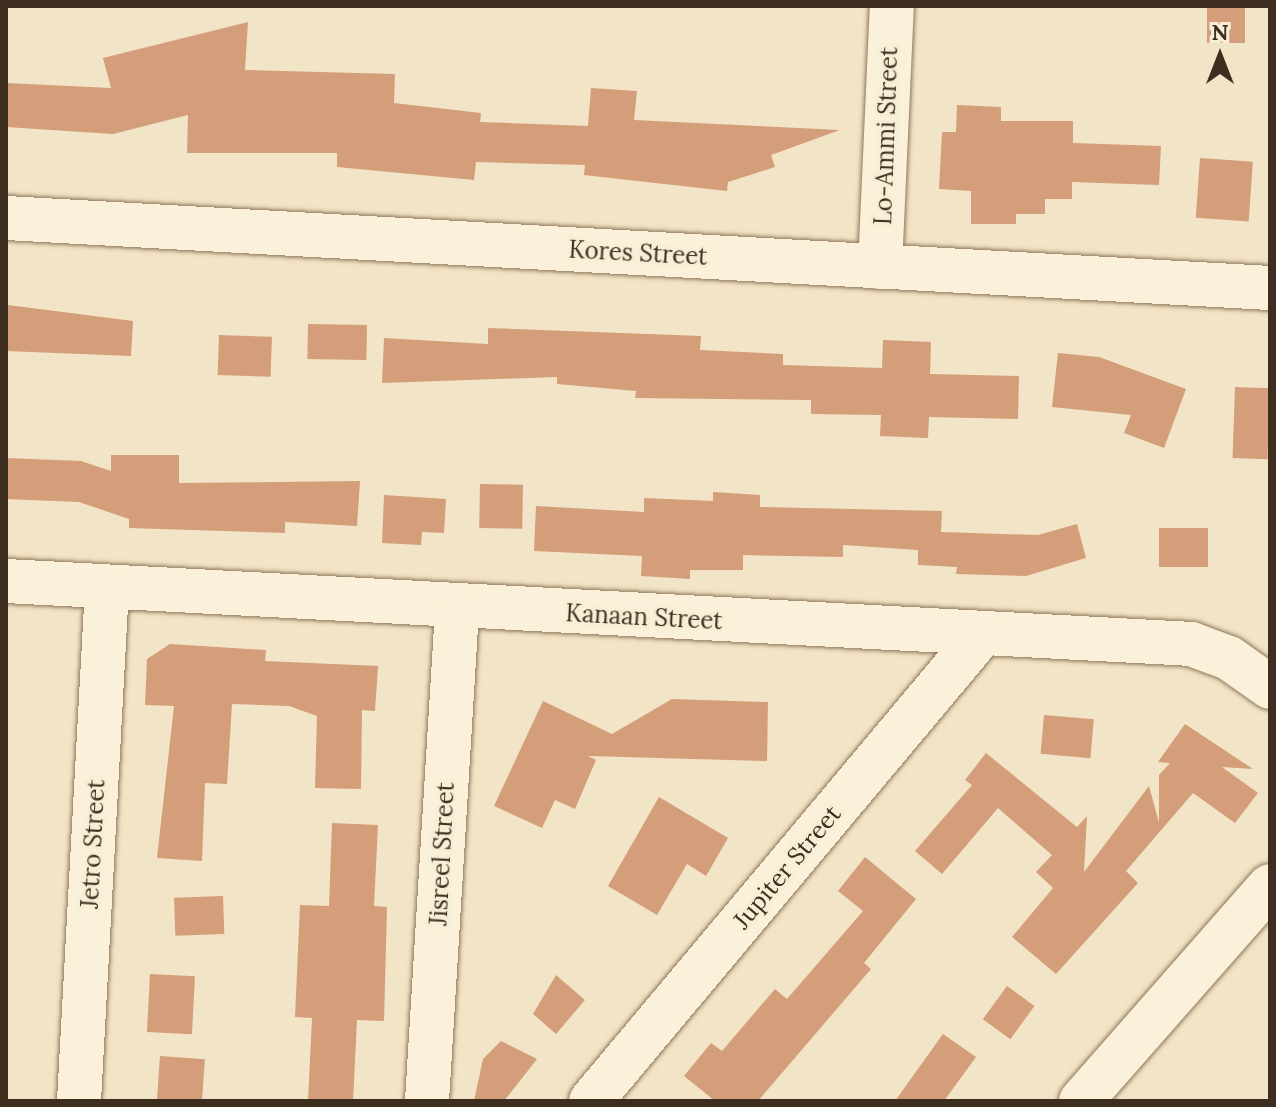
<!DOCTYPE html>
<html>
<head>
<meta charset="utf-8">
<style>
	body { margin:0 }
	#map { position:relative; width:1276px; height:1107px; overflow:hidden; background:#f2e4c6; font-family:Lora,serif }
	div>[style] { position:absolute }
	.building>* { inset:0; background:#d39e79; transform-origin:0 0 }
	.roads { filter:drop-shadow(0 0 2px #8f765a) drop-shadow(0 0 2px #8f765a) }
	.street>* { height:44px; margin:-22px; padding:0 22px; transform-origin:22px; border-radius:22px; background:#fbf1da }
	.secondary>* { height:44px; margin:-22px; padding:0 22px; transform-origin:22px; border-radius:22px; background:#fbf1da }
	span { translate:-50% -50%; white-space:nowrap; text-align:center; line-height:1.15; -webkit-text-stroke:7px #f8eed6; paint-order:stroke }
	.street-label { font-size:24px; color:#3e2e1f }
	.frame { position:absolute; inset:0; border:8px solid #3e2e1f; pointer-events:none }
	.north { position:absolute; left:1180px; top:16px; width:80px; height:80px; -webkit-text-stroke:6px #f8eed6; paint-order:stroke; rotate:0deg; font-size:22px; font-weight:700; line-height:32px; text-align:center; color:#3e2e1f }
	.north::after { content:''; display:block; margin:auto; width:28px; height:36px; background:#3e2e1f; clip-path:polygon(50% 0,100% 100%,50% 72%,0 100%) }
</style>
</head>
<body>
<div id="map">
	<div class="building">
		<i style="left:1207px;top:6px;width:38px;height:37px"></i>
		<i style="clip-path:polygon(248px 22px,245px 70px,395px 74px,394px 103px,481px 113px,480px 122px,588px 126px,591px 88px,637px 91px,634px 120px,840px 130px,771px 155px,775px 167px,728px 182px,727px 191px,584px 175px,585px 165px,476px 162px,474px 180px,337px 167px,337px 153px,187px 153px,188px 115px,113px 134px,6px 127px,6px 83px,111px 88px,103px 58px)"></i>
		<i style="clip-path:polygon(957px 105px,1001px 107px,1001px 121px,1073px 121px,1073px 143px,1161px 146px,1159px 185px,1072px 182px,1072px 199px,1045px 199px,1045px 214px,1016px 214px,1016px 224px,971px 224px,971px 191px,939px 189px,942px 132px,956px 132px)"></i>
		<i style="left:1200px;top:158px;width:53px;height:60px;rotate:4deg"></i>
		<i style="clip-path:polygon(8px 305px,133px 321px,131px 356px,6px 351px)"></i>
		<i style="left:308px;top:324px;width:59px;height:35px;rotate:1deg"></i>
		<i style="clip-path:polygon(488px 328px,701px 336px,700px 350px,783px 354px,783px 365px,882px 368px,883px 340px,931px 342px,930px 374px,1019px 376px,1018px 419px,929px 417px,928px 438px,880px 436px,881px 415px,811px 414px,811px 400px,635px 398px,636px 391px,557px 384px,557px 377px,382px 383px,384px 338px,488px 344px)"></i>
		<i style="left:219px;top:335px;width:53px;height:40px;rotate:2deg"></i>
		<i style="clip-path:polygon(1058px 353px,1099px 357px,1186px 389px,1164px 448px,1124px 433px,1131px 415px,1052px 407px)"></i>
		<i style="left:1235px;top:387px;width:35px;height:71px;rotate:2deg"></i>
		<i style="clip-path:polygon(111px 455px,179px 455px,179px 483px,360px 481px,357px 526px,285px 522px,285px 533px,129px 528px,129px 519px,79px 502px,6px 499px,6px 458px,81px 461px,111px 471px)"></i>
		<i style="left:480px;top:484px;width:43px;height:44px;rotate:1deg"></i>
		<i style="clip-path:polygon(713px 492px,760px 495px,760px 507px,942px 511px,941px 532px,1038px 535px,1077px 524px,1086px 558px,1026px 576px,956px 574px,957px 567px,918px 565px,918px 550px,843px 545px,843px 557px,743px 555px,743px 570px,690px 570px,690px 579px,641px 576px,642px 556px,534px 551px,536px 506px,644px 512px,644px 498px,713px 501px)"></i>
		<i style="clip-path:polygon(384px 495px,446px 499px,444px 533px,422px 532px,421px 545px,382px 543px)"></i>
		<i style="left:1159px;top:528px;width:49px;height:39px"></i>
		<i style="clip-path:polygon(170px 644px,266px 650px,265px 661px,378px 666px,375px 711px,362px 710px,361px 789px,315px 788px,317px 716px,289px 706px,232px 704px,227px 784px,205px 783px,202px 861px,157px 858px,174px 706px,145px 705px,147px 659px)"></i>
		<i style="clip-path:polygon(672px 699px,768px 702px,767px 761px,588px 756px,596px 760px,575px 809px,555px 800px,542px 828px,494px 806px,543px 701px,612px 734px)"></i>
		<i style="left:1044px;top:715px;width:50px;height:39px;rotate:5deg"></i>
		<i style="clip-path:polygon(1185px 724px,1253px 769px,1222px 767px,1258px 793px,1235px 823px,1193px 793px,1126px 871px,1138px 883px,1056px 974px,1012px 937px,1053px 888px,1036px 872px,1052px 855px,998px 808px,942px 874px,915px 851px,972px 785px,965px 780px,986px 753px,1077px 827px,1087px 816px,1084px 872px,1149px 786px,1159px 823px,1159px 775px,1170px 763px,1158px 762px)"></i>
		<i style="clip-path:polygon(659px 797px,728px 838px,706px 876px,687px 864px,657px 915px,608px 886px)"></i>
		<i style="clip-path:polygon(332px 823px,378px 825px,374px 906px,387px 907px,384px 1021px,357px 1020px,353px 1101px,308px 1101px,312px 1018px,295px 1017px,300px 905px,329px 906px)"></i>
		<i style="clip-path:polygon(865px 857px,916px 899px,864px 963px,871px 969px,758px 1101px,715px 1101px,684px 1076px,711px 1043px,722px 1051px,775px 989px,787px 999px,863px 911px,838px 891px)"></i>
		<i style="left:223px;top:896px;width:38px;height:49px;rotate:88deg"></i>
		<i style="left:150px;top:974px;width:45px;height:58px;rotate:3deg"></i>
		<i style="clip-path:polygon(556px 975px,585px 1000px,556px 1034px,533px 1014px)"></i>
		<i style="left:1007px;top:986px;width:34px;height:41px;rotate:36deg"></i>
		<i style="clip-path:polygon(943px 1034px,976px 1057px,944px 1101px,895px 1101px)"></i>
		<i style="clip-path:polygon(501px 1041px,537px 1059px,504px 1101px,474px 1101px,483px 1059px)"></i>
		<i style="left:160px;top:1056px;width:45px;height:45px;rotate:4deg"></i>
	</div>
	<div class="roads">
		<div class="street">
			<i style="left:6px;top:218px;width:1266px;rotate:3.17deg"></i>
			<i style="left:880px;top:267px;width:261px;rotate:-87.4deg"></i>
			<i style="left:6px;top:581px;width:1187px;rotate:3.04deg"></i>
			<i style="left:1191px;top:644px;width:40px;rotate:20.2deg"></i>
			<i style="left:1229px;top:658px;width:50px;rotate:35.3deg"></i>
			<i style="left:79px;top:1101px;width:515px;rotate:-86.88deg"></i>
			<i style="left:427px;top:1101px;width:494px;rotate:-86.5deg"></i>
			<i style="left:591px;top:1101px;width:610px;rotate:-50.05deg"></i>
		</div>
		<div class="secondary">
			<i style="left:1081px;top:1101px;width:286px;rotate:-48.7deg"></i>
		</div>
	</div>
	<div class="street-label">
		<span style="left:886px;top:136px;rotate:-88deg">Lo-Ammi Street</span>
		<span style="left:638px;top:253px;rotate:3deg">Kores Street</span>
		<span style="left:644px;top:617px;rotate:3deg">Kanaan Street</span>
		<span style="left:93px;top:844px;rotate:-87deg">Jetro Street</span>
		<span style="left:442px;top:854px;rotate:-87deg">Jisreel Street</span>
		<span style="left:787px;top:867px;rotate:-50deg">Jupiter Street</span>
	</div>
	<div class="frame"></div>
	<div class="north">N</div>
</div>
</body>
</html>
